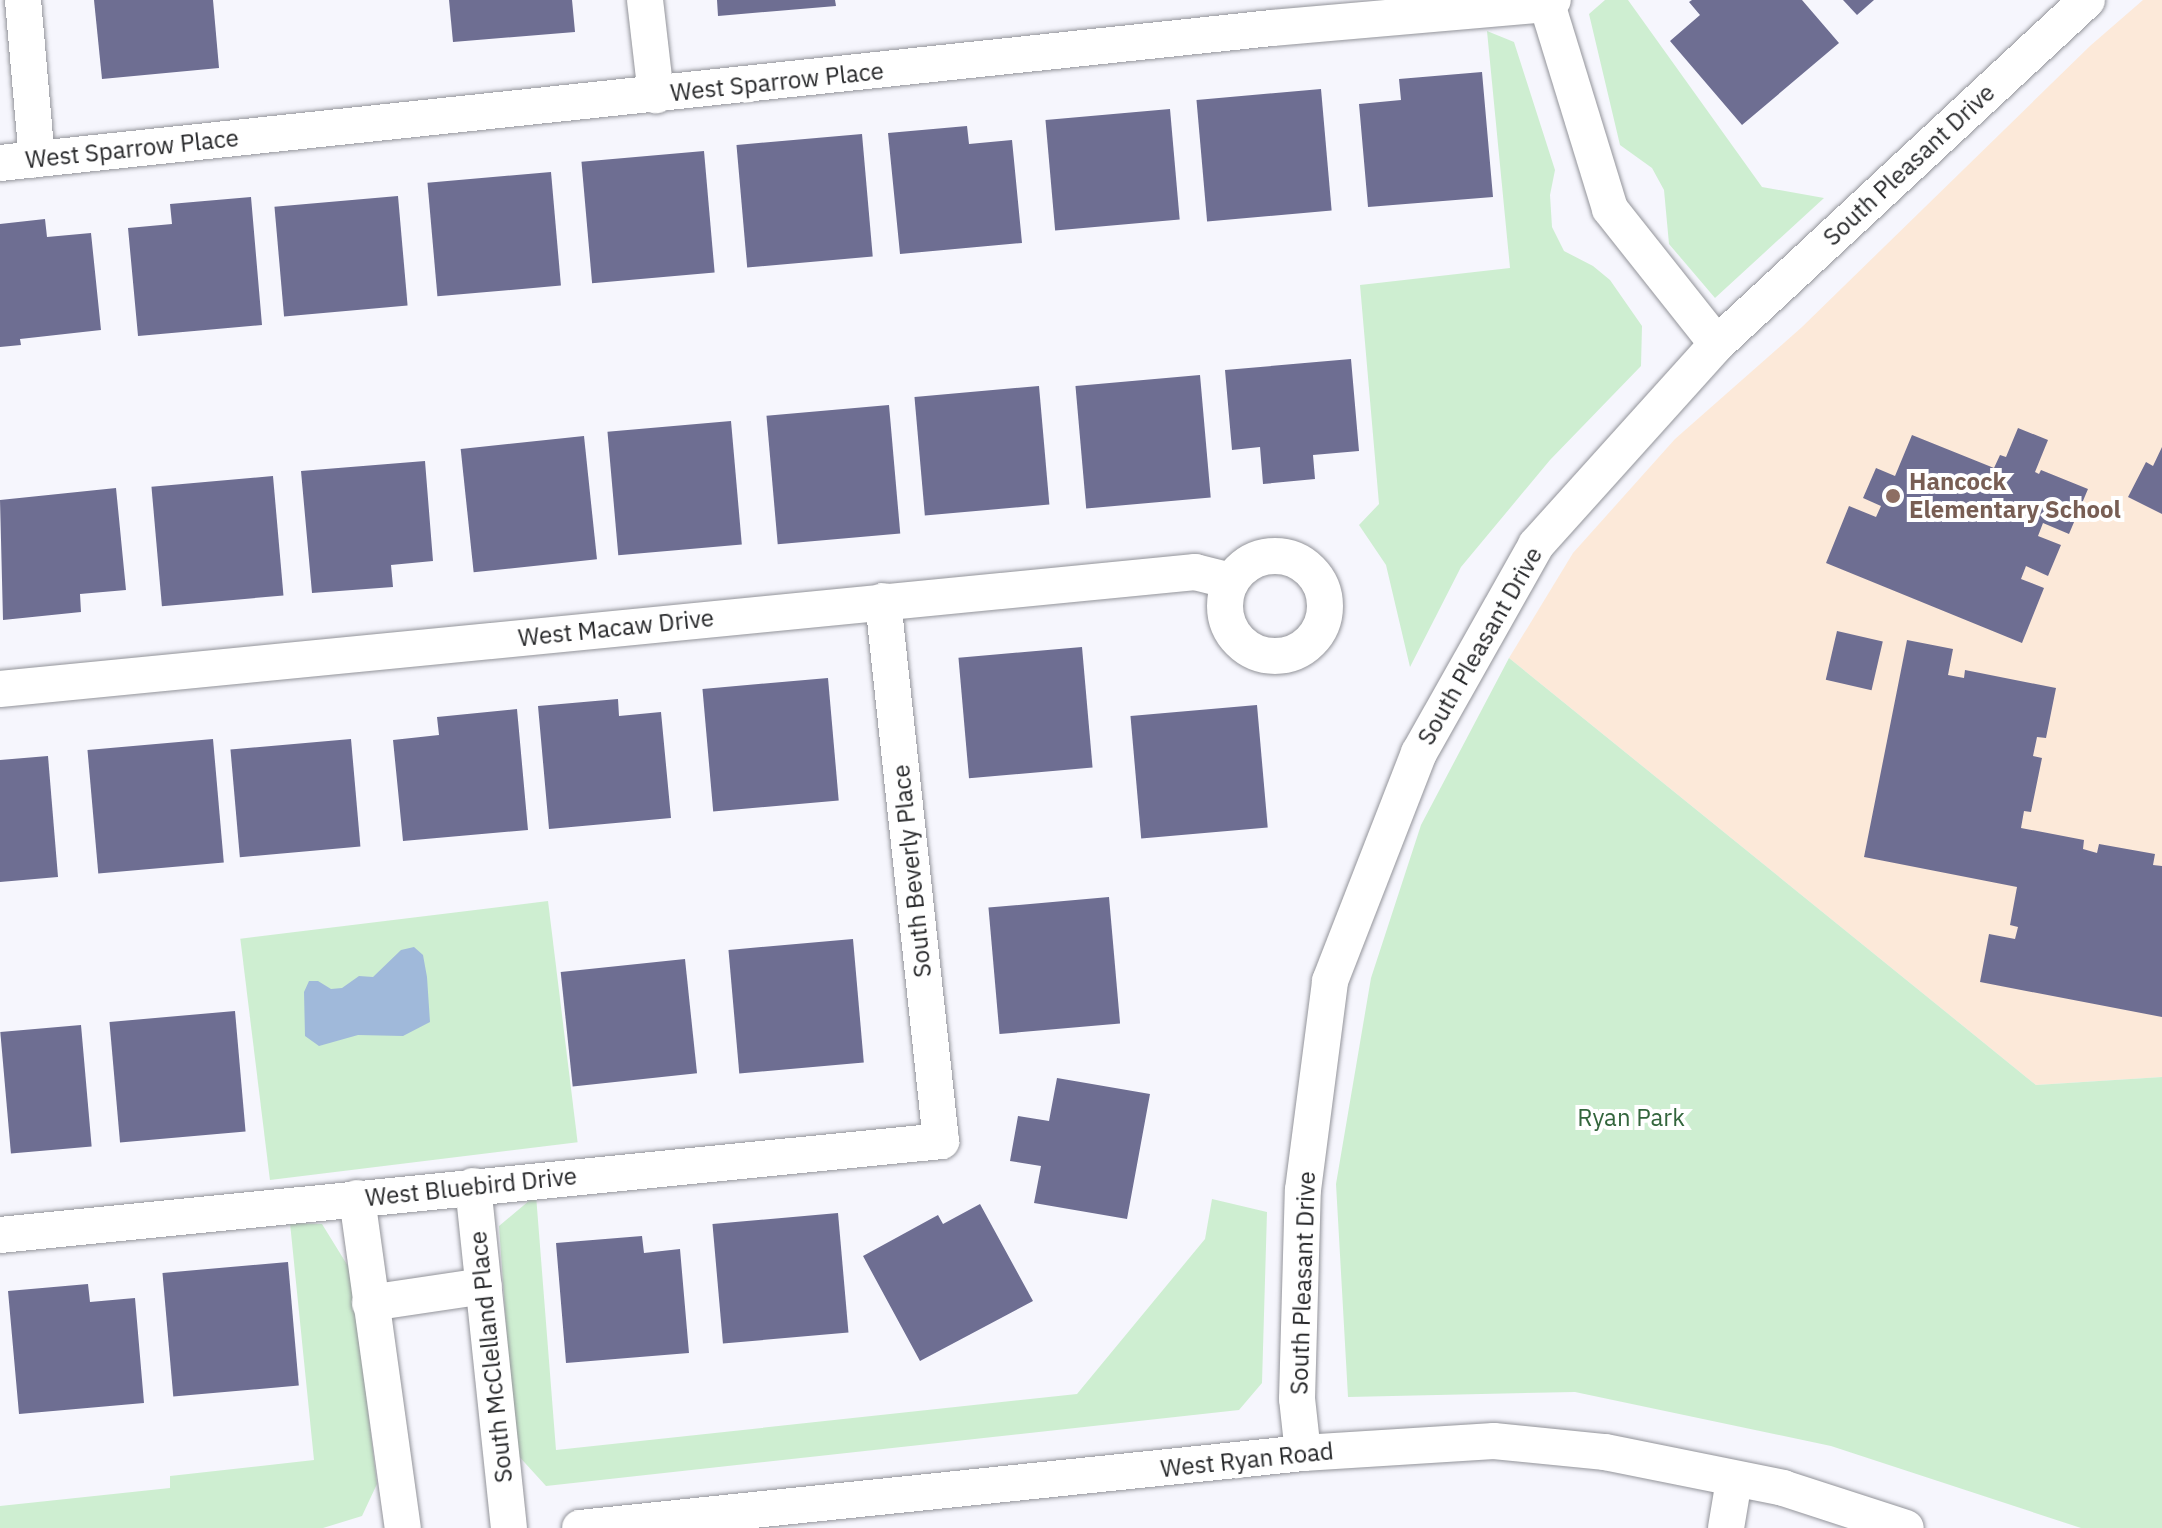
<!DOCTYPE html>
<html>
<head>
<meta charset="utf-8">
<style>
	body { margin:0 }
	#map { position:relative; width:2162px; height:1528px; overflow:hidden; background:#f6f6fd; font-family:"IBM Plex Sans",sans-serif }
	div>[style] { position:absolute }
	.education>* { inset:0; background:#fce9d9 }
	.green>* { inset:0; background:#ceeed1; transform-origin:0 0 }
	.water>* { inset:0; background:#a0b9da }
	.building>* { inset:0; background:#6e6e92; transform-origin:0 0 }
	.roads { filter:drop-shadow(0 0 2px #93949a) drop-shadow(0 0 2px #93949a) }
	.minor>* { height:36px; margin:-18px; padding:0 18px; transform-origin:18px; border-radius:18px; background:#fff }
	.minor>.ring { margin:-18px; padding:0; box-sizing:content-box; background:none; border:36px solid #fff; border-radius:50% }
	.dots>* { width:22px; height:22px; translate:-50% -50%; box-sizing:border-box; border:4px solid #fff; border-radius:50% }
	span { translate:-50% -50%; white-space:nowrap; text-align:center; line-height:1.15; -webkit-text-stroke:8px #fff; paint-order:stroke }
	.street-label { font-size:24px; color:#28292b }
	.education-label { font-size:24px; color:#785e54; font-weight:700 }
	.left { translate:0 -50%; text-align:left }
	.park-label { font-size:24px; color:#33653c }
</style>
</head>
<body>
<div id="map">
	<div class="education">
		<i style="clip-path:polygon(2143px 0,2162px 0,2162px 1077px,2036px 1085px,1509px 658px,1573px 553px,1675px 439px,1802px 327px,2090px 46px)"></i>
	</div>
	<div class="green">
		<i style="clip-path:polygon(1605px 0,1628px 0,1762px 187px,1824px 198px,1715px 298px,1669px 244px,1664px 190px,1652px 168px,1620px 145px,1589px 14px)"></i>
		<i style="clip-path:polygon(1487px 31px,1514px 42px,1555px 170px,1550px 195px,1552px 227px,1564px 251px,1593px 266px,1610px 280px,1642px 326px,1641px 366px,1550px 460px,1461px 567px,1410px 667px,1386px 565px,1359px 525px,1379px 504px,1360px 285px,1510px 268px)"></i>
		<i style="clip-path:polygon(1509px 658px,2036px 1085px,2162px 1077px,2162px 1528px,2081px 1528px,1831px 1446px,1575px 1392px,1348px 1397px,1336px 1184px,1371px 978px,1421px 825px)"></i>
		<i style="left:548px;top:901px;width:243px;height:310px;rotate:83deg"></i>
		<i style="clip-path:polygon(536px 1195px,556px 1450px,1077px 1394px,1205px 1239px,1212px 1199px,1267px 1212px,1262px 1383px,1239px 1410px,546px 1486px,515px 1452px,499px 1226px)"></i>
		<i style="clip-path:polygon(290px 1223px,322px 1224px,351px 1271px,377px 1484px,362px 1516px,323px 1528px,0 1528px,0 1506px,170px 1488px,170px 1476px,314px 1460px)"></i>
	</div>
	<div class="water">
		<i style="clip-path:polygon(414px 947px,423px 955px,427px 977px,430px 1022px,403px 1036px,358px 1035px,319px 1046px,305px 1036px,304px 992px,309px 981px,318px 981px,331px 989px,342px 988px,359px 976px,373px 977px,401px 950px)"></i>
	</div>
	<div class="building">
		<i style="clip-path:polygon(94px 0,213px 0,219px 68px,102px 79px)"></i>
		<i style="clip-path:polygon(449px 0,572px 0,575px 32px,453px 42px)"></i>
		<i style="clip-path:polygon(717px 0,835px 0,836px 6px,718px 16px)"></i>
		<i style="clip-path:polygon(1692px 0,1802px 0,1839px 43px,1742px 125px,1670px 41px,1700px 15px,1689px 2px)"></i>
		<i style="clip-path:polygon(1843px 0,1874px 0,1857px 15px)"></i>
		<i style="clip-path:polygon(1482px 72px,1493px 197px,1368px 207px,1359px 104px,1401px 100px,1399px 79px)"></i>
		<i style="left:1321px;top:89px;width:122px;height:125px;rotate:85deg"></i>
		<i style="left:1170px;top:109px;width:111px;height:125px;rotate:85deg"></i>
		<i style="clip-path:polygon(967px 126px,969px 144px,1012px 140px,1022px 243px,900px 254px,888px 133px)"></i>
		<i style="left:862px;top:134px;width:123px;height:126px;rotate:85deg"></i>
		<i style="left:704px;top:151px;width:122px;height:123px;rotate:85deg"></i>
		<i style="left:551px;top:172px;width:114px;height:124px;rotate:85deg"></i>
		<i style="left:398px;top:196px;width:110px;height:124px;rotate:85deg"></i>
		<i style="clip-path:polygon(251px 197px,262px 325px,138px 336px,128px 228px,172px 224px,170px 204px)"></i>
		<i style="clip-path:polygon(45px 219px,47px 237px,91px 233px,101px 330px,20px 339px,21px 345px,0 347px,0 224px)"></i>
		<i style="clip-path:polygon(1351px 359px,1359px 451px,1313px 455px,1315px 479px,1263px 484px,1260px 447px,1232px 450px,1225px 370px)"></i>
		<i style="left:1200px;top:375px;width:123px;height:125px;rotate:85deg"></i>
		<i style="left:1039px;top:386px;width:119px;height:125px;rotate:85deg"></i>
		<i style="left:889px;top:405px;width:129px;height:123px;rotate:85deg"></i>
		<i style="left:731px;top:421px;width:124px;height:124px;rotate:85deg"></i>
		<i style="clip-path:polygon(2018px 428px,2048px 440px,2035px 472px,2039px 474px,2041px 470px,2088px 489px,2069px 534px,2043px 523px,2038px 536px,2061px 545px,2048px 576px,2026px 566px,2021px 579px,2044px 588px,2022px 643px,1826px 563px,1849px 506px,1876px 517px,1881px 506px,1863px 498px,1876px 468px,1895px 476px,1912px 435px,1994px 468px,2000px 455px,2006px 457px)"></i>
		<i style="left:584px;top:436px;width:124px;height:124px;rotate:84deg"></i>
		<i style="clip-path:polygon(2162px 447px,2162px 514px,2128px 497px,2146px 462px,2153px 466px)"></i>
		<i style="clip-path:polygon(425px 461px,433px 561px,391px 565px,393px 587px,312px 593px,301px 471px)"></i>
		<i style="left:273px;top:476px;width:120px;height:122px;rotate:85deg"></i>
		<i style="clip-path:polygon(116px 488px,126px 590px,80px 594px,81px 612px,3px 620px,0 500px)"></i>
		<i style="left:1837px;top:631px;width:47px;height:50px;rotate:13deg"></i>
		<i style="clip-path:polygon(1907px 640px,1953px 649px,1948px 675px,1964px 678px,1965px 670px,2056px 688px,2046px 738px,2037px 737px,2033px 756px,2042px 758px,2031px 812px,2024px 811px,2021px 828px,2084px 840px,2083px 849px,2097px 853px,2099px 844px,2155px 854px,2153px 865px,2162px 866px,2162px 1017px,1980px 982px,1989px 934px,2015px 939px,2018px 927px,2010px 925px,2017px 887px,1864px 857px)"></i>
		<i style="left:1082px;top:647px;width:121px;height:124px;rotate:85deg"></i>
		<i style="left:828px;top:678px;width:123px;height:126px;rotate:85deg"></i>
		<i style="clip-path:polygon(618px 699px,619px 716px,661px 712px,671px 818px,549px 829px,538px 706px)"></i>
		<i style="left:1257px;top:705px;width:123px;height:127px;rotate:85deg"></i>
		<i style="clip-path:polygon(517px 709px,528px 830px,403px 841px,393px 740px,439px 735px,437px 717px)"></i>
		<i style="left:213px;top:739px;width:124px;height:126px;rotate:85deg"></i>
		<i style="left:351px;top:739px;width:108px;height:121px;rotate:85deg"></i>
		<i style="clip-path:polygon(48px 756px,58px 877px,0 882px,0 760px)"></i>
		<i style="left:1109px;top:897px;width:127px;height:121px;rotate:85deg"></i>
		<i style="left:853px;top:939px;width:124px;height:125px;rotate:85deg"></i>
		<i style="left:685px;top:959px;width:115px;height:125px;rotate:84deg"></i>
		<i style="left:235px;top:1011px;width:121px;height:126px;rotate:85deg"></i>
		<i style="left:81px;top:1025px;width:122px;height:81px;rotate:85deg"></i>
		<i style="clip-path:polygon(1057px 1078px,1150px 1094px,1127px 1219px,1034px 1203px,1041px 1166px,1010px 1161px,1018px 1116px,1049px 1121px)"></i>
		<i style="clip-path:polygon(980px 1204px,1033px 1301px,920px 1361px,863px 1256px,938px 1215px,943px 1224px)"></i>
		<i style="left:838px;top:1213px;width:120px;height:126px;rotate:85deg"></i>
		<i style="clip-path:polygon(642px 1236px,644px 1253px,680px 1249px,689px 1353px,566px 1363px,556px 1243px)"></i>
		<i style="left:288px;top:1262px;width:124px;height:126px;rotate:85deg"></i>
		<i style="clip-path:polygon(88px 1284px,90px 1302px,135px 1298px,144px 1403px,19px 1414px,8px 1291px)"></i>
	</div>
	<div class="roads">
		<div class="minor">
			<i style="left:23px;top:0;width:160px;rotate:85deg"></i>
			<i style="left:645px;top:0;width:96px;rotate:83.4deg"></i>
			<i style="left:1547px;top:4px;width:214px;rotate:72.9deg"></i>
			<i style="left:1610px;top:209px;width:172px;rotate:51.6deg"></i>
			<i style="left:0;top:163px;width:1279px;rotate:-6.06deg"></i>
			<i style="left:1272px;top:28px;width:276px;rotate:-5deg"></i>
			<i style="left:1547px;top:4px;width:7px;rotate:-34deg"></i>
			<i class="ring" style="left:1225px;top:556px;width:64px;height:64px"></i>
			<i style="left:0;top:689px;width:1201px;rotate:-5.59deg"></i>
			<i style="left:1195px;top:572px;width:37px;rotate:14deg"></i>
			<i style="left:473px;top:1186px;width:344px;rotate:84deg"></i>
			<i style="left:357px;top:1198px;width:333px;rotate:82.1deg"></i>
			<i style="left:0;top:1235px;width:946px;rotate:-5.7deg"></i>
			<i style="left:941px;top:1141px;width:543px;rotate:-96.13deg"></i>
			<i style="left:370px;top:1303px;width:115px;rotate:-8.5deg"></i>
			<i style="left:1303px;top:1453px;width:54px;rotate:-96.3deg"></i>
			<i style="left:1297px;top:1399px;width:209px;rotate:-88.4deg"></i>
			<i style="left:1303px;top:1190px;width:211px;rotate:-82.6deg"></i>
			<i style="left:1330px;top:981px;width:245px;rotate:-68.7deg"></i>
			<i style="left:1419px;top:753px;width:239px;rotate:-60.6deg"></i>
			<i style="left:1536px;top:545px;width:270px;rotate:-48deg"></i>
			<i style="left:1717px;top:344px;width:505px;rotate:-42.91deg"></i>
			<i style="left:580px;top:1528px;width:727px;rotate:-5.92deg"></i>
			<i style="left:1303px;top:1453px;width:191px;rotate:-3.6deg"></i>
			<i style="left:1494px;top:1441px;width:112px;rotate:5.7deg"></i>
			<i style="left:1605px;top:1452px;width:182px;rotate:11.4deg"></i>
			<i style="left:1783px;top:1488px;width:129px;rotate:18deg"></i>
			<i style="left:1726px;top:1528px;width:49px;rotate:-80.5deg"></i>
		</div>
	</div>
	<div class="dots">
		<i style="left:1893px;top:496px;background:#8d6e63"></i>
	</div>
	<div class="street-label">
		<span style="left:777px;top:82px;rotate:-6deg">West Sparrow Place</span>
		<span style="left:132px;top:149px;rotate:-6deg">West Sparrow Place</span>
		<span style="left:1909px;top:165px;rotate:-43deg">South Pleasant Drive</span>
		<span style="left:616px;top:628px;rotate:-6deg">West Macaw Drive</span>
		<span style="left:1480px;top:646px;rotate:-60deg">South Pleasant Drive</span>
		<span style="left:912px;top:871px;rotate:-96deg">South Beverly Place</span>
		<span style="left:471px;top:1187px;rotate:-6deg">West Bluebird Drive</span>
		<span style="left:1303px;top:1283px;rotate:-88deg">South Pleasant Drive</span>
		<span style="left:491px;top:1357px;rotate:-96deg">South McClelland Place</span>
		<span style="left:1247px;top:1460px;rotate:-6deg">West Ryan Road</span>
	</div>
	<div class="education-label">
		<span class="left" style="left:1909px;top:496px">Hancock<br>Elementary School</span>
	</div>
	<div class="park-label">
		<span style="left:1631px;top:1118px">Ryan Park</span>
	</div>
</div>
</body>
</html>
